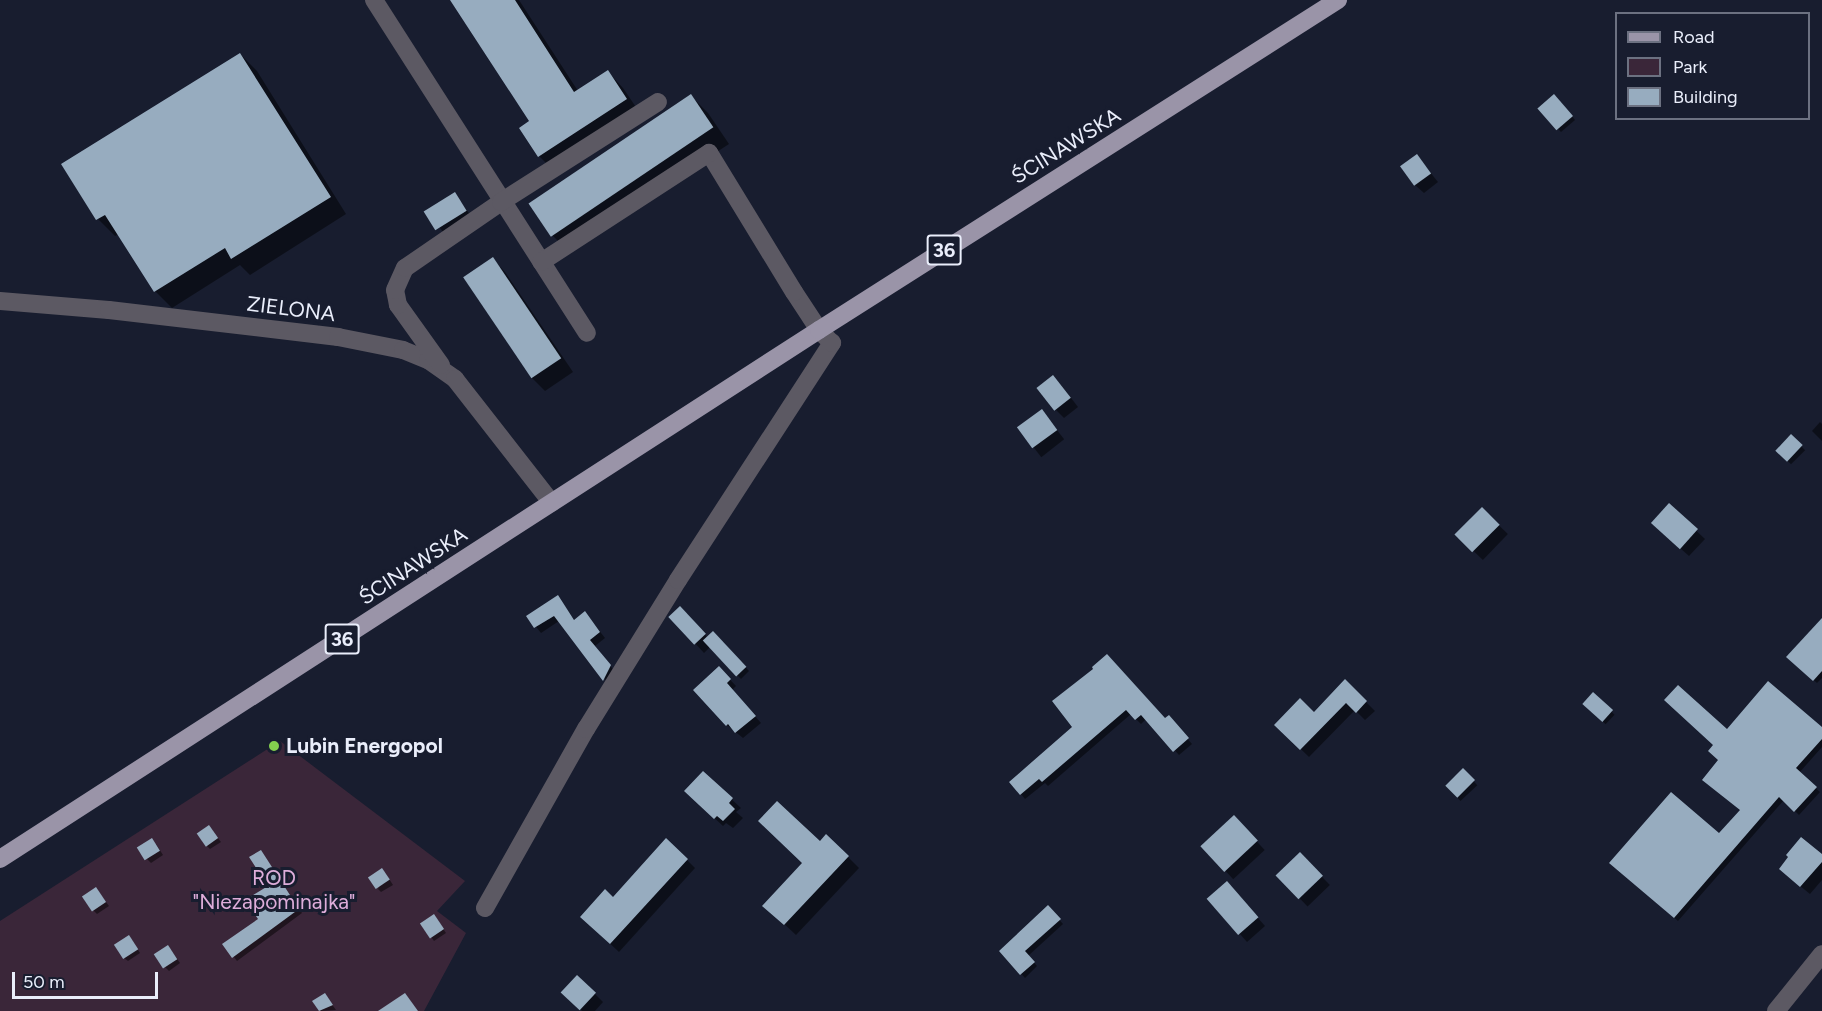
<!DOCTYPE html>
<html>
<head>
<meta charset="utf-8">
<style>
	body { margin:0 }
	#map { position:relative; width:1822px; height:1011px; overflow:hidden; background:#181d2f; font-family:Figtree,sans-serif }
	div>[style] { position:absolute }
	.green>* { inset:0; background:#3a2639 }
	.shadow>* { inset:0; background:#0007; transform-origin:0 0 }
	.building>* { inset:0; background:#97acbf; transform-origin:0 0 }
	.minor>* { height:18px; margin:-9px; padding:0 9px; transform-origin:9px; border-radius:9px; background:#5c5963 }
	.major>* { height:18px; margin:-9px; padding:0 9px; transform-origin:9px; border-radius:9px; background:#9a94a8 }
	.dots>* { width:16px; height:16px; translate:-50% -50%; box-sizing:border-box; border:3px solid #181d2f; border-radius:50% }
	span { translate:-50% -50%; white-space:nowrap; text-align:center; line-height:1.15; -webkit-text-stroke:6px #181d2f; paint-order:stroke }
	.shield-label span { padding:2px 4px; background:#181d2f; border:2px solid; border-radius:4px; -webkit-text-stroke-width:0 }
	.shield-label { font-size:20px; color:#eaeefb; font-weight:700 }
	.street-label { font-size:21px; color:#eaeefb }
	.poi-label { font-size:21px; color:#eaeefb; font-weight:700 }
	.left { translate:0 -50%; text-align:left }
	.park-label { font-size:21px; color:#deadda }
	.legend { position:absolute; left:1615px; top:12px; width:195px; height:108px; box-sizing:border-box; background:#181d2f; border:2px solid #6c7181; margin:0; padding:8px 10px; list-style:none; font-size:18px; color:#eaeefb }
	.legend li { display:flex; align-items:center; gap:12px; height:30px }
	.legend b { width:30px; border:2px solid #6c7181 }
	.scale { position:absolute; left:12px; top:972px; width:146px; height:27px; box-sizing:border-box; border:3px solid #eaeefb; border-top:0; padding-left:8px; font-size:18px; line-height:21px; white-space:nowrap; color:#eaeefb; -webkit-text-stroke:4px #181d2f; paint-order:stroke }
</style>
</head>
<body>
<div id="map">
	<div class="green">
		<i style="clip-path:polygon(280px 741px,465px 881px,437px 911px,466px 933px,424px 1011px,0 1011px,0 921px)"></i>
	</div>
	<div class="shadow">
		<i style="clip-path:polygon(452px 0,519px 0,578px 91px,608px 72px,623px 88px,642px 116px,555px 172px,539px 156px,531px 122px)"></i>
		<i style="clip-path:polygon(240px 54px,257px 71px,346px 214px,250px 275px,240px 265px,172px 308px,155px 291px,119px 234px,115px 236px,98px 219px,63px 165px)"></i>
		<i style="clip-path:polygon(691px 96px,708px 113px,729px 144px,567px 250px,550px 233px)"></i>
		<i style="clip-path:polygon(1558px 99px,1575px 120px,1561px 132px,1539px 108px)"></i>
		<i style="clip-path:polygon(1417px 156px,1438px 182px,1424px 193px,1415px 185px)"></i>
		<i style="left:454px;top:194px;width:33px;height:32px;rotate:52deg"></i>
		<i style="clip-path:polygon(493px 259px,505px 272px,573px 372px,545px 391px,532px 378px)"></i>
		<i style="clip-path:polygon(1061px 385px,1078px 407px,1064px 418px,1056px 410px)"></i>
		<i style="left:1042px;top:411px;width:36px;height:29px;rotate:52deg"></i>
		<i style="clip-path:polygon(1820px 422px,1822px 424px,1822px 441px,1812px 431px)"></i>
		<i style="left:1791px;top:436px;width:20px;height:20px;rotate:45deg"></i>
		<i style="clip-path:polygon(1669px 505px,1705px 539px,1689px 556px,1661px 531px)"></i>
		<i style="left:1482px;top:509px;width:36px;height:36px;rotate:44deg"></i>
		<i style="clip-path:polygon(558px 597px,575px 621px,590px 619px,605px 638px,595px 646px,615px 672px,609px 684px,559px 621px,541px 633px,528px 617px)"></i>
		<i style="clip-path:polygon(688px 616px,708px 638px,713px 633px,749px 671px,741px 679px,710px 647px,704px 653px,671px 617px)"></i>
		<i style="clip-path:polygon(1822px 620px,1822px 678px,1817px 683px,1788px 657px)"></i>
		<i style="clip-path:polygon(719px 668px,736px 686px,732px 690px,761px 723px,743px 738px,727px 725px)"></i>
		<i style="clip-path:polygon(1096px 670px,1165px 720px,1173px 722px,1192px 744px,1179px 755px,1146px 719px,1141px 724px,1131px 714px,1048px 786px,1045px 783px,1025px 799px,1021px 794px,1074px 727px)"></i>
		<i style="clip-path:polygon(1345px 681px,1375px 711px,1365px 720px,1355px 710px,1309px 757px,1276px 725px,1314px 714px)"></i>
		<i style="left:1593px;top:694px;width:30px;height:13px;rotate:44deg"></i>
		<i style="clip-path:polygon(1822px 729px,1822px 747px,1799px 773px,1820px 792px,1799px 815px,1784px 800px,1678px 921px,1615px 866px,1719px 835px,1741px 811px,1720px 760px,1727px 731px)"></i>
		<i style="left:1463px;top:770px;width:21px;height:23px;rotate:47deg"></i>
		<i style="clip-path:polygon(703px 773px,741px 808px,736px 812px,743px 818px,733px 828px,726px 823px,723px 826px,695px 800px)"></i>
		<i style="left:1234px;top:817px;width:45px;height:43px;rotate:47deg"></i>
		<i style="clip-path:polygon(212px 831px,221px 842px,210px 849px,207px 846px)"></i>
		<i style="clip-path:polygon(820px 843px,848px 857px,859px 868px,796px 935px,765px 906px)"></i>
		<i style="clip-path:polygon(156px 844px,163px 855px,151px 863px,147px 859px)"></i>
		<i style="clip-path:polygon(261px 851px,302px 913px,237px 961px,224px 944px,260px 920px,270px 886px)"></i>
		<i style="left:1300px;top:854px;width:43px;height:31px;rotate:46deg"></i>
		<i style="clip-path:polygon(1822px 856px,1822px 880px,1810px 894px,1789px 877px)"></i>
		<i style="clip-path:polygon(687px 860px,695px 868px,619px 952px,590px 925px,613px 899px)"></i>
		<i style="clip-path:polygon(386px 874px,393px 885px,381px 892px,378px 889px)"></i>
		<i style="clip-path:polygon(96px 889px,109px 906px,97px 914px,93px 910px)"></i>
		<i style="clip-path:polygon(1235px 892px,1265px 926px,1247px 942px,1239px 933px)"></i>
		<i style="clip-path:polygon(1048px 907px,1063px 924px,1028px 956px,1037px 966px,1025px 978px,1001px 951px)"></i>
		<i style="clip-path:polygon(437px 920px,446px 933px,434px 941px,422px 924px)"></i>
		<i style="clip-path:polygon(132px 940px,140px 953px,128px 961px,124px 958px)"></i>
		<i style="clip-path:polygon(171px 950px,180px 963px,169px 971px,165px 967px)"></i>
		<i style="clip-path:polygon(563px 993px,595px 994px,603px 1002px,595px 1011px,582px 1011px)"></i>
		<i style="clip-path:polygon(328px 999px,336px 1010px,321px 1011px,315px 1001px)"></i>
	</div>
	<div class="building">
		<i style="clip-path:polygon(450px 0,515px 0,574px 92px,608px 70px,627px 99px,538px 157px,519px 128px,529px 121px)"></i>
		<i style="clip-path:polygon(240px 53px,331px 197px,231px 259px,225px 248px,154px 292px,105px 215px,96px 220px,61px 164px)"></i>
		<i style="left:691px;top:94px;width:40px;height:196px;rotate:56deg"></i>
		<i style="left:1554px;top:94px;width:29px;height:22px;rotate:49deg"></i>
		<i style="left:1417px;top:154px;width:24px;height:21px;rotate:54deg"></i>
		<i style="left:455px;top:192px;width:22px;height:37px;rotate:58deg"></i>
		<i style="left:493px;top:257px;width:122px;height:36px;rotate:56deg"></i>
		<i style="left:1053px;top:375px;width:29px;height:21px;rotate:52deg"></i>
		<i style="left:1042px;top:409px;width:26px;height:31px;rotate:54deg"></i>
		<i style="left:1791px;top:434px;width:16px;height:23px;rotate:43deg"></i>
		<i style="left:1669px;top:503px;width:39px;height:27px;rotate:42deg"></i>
		<i style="left:1482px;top:507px;width:25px;height:39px;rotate:45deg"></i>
		<i style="clip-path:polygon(558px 595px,574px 620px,585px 611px,600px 632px,590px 640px,611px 665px,603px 681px,554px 616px,534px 628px,526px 616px)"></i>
		<i style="left:680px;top:606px;width:38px;height:16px;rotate:47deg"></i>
		<i style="clip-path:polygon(1822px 618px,1822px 671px,1813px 681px,1786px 657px)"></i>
		<i style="left:713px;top:631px;width:49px;height:14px;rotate:47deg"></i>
		<i style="clip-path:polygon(1107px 654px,1165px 718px,1169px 715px,1189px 738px,1173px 752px,1141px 715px,1135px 720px,1126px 710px,1042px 782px,1039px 779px,1020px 795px,1009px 782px,1072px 727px,1052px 701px,1093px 669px,1092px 667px)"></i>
		<i style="clip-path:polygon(719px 666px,731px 679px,727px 683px,756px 716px,735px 733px,728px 724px,726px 726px,693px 690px)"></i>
		<i style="clip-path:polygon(1345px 679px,1367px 701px,1356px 713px,1346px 703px,1300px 750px,1274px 725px,1300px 698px,1314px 712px)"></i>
		<i style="clip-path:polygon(1768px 681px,1822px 727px,1822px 739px,1796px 768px,1817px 787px,1794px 812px,1779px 797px,1674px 918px,1609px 863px,1671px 792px,1719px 833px,1740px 810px,1702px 780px,1718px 760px,1708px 751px,1713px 745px,1664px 700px,1678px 685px,1727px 729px)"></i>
		<i style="left:1593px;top:692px;width:27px;height:16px;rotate:42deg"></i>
		<i style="left:1463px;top:768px;width:17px;height:25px;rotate:45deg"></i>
		<i style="clip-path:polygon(703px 771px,733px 798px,729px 803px,735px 809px,723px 821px,717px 816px,714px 819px,684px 791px)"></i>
		<i style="clip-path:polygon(777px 801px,820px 841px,826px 834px,849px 856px,784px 925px,762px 906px,802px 863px,758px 821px)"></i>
		<i style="left:1234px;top:815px;width:35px;height:46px;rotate:47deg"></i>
		<i style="left:209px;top:825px;width:16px;height:15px;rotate:55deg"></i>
		<i style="clip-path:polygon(1801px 837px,1822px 854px,1822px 862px,1800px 887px,1779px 869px,1788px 857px,1786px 855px)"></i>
		<i style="left:152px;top:838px;width:15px;height:18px;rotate:58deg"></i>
		<i style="clip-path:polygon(666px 838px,688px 859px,610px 944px,580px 917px,605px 889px,613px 897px)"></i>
		<i style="clip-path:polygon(261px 850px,299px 909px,232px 958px,222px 944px,258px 919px,245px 900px,268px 886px,249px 857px)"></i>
		<i style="left:1300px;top:852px;width:33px;height:34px;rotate:46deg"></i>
		<i style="left:382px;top:868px;width:14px;height:17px;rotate:56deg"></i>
		<i style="left:1227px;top:881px;width:48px;height:27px;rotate:49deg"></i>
		<i style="left:96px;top:887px;width:18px;height:17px;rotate:56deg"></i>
		<i style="clip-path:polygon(1048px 905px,1061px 919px,1025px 951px,1035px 962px,1020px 975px,999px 951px)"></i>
		<i style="left:434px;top:914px;width:18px;height:17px;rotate:56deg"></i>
		<i style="left:129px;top:935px;width:17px;height:18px;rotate:57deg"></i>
		<i style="left:168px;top:945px;width:17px;height:17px;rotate:57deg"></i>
		<i style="left:577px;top:975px;width:26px;height:24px;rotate:43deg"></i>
		<i style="clip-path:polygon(325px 993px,333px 1005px,319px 1011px,312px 1001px)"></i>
		<i style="clip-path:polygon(405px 993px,418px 1011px,378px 1011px)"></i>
	</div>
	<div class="minor">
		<i style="left:374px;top:0;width:395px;rotate:57.4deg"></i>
		<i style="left:0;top:301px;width:109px;rotate:4.7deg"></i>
		<i style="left:109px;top:310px;width:231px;rotate:6.7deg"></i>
		<i style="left:338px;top:337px;width:66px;rotate:11.3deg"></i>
		<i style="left:403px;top:350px;width:27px;rotate:22deg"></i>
		<i style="left:428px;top:360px;width:33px;rotate:35deg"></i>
		<i style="left:455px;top:379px;width:157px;rotate:52deg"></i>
		<i style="left:441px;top:365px;width:74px;rotate:-125.6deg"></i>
		<i style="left:398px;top:305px;width:15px;rotate:-101deg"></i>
		<i style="left:395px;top:290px;width:24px;rotate:-66deg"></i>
		<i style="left:405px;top:268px;width:116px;rotate:-34.5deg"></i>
		<i style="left:501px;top:202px;width:186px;rotate:-32.5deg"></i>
		<i style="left:485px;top:908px;width:206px;rotate:-60.6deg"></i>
		<i style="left:586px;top:729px;width:175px;rotate:-58.3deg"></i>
		<i style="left:678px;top:580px;width:283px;rotate:-57deg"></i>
		<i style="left:832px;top:343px;width:18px;rotate:-135deg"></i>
		<i style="left:819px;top:330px;width:45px;rotate:-123.3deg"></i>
		<i style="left:794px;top:292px;width:163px;rotate:-121.4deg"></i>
		<i style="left:709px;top:153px;width:200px;rotate:147deg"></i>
		<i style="left:1776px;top:1011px;width:73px;rotate:-51.1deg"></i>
	</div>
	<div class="major">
		<i style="left:0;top:859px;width:975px;rotate:-32.86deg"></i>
		<i style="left:819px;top:330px;width:615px;rotate:-32.45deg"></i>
	</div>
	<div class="dots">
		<i style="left:274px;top:746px;background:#84d04e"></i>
	</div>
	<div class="shield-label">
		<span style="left:944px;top:250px">36</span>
		<span style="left:342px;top:639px">36</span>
	</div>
	<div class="street-label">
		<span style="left:1066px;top:146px;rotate:-32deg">ŚCINAWSKA</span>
		<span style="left:291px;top:309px;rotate:7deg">ZIELONA</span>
		<span style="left:413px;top:566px;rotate:-33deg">ŚCINAWSKA</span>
	</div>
	<div class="poi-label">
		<span class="left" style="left:286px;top:746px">Lubin Energopol</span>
	</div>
	<div class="park-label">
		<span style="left:274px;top:890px">ROD<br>"Niezapominajka"</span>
	</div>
	<ul class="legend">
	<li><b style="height:8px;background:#9a94a8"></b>Road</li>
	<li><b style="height:16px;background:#3a2639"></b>Park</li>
	<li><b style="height:16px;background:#97acbf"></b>Building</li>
	</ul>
	<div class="scale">50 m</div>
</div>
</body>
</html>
